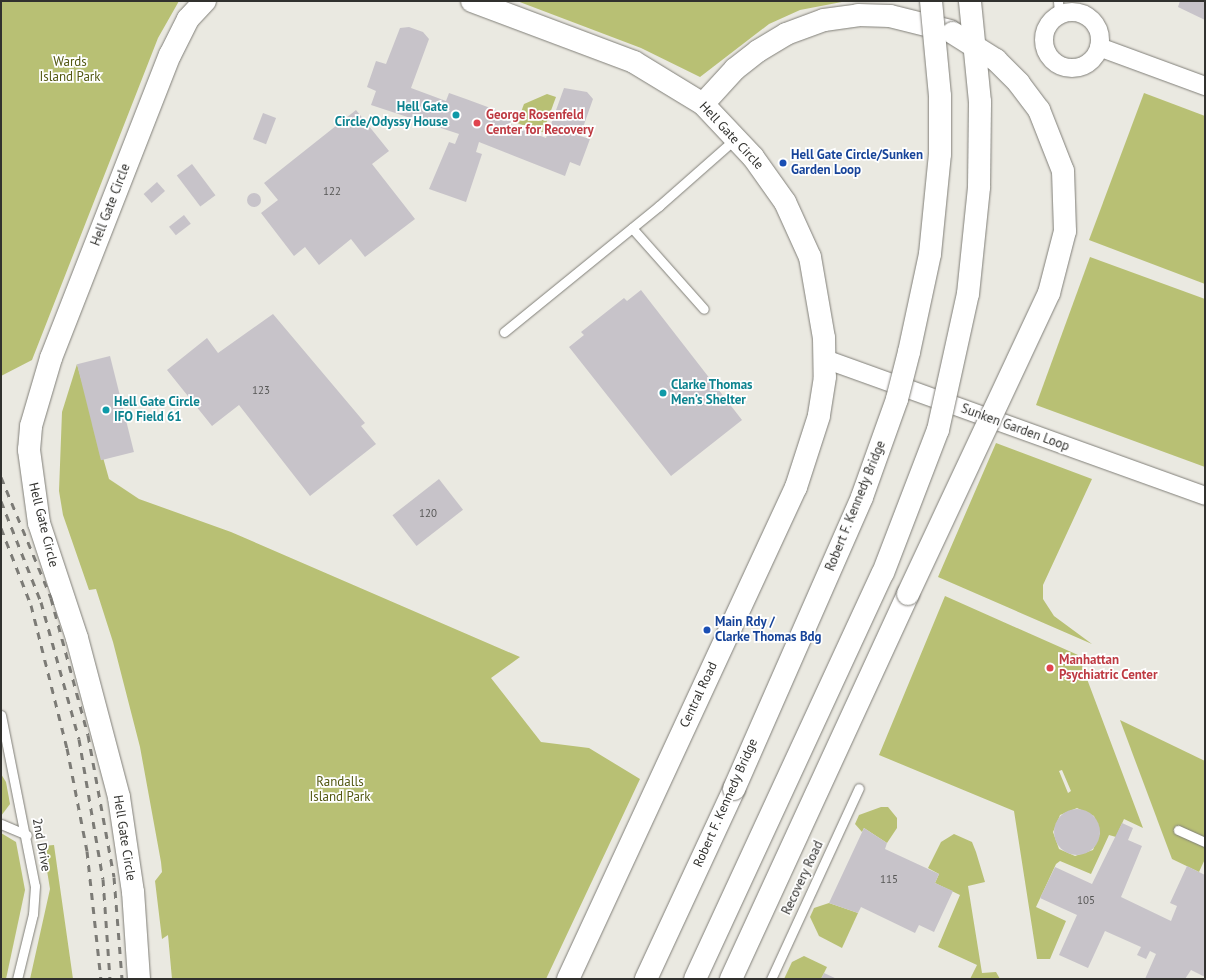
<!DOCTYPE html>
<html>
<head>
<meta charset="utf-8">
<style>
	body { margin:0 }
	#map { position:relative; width:1206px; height:980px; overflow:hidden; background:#eae9e1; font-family:"PT Sans",sans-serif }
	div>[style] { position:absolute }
	.green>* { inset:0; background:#b8c074 }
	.building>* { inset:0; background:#c7c3c9; transform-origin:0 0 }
	.round { border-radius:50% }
	.roads { filter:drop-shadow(0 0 1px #807f78) drop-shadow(0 0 1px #807f78) }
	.lane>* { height:9px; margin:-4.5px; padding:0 4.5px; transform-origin:4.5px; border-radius:4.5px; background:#fff }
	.street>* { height:18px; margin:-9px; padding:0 9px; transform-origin:9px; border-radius:9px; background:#fff }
	.street>.ring { margin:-9px; padding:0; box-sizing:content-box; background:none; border:18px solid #fff; border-radius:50% }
	.secondary>* { height:22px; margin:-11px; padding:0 11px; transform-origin:11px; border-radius:11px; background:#fff }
	.highway>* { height:22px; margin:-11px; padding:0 11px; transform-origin:11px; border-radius:11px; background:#fff }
	.rail>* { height:3px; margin-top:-1.5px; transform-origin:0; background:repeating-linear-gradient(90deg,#7c7b76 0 7px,transparent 0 14px) }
	.bridges { filter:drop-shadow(0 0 1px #807f78) drop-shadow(0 0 1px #807f78) }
	.highway-bridge>* { height:22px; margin:-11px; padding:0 11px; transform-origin:11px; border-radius:11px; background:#fff }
	.dots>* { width:11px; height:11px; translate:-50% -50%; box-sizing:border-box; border:2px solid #fff; border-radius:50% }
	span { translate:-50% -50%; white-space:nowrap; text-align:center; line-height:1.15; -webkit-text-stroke:3.5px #fff; paint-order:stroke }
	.number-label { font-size:11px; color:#565655 }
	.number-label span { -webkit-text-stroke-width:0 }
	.park-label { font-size:13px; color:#525711 }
	.culture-label { font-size:13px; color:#0d838f; font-weight:700 }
	.right { translate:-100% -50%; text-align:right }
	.left { translate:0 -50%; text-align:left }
	.health-label { font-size:13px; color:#be3a42; font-weight:700 }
	.street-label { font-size:13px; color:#31312e }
	.transit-label { font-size:13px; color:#164399; font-weight:700 }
	.frame { position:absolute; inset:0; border:2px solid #31312e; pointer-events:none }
</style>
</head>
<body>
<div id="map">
	<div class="green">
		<i style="clip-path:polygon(1px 1px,179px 1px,158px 38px,32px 360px,1px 376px)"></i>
		<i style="clip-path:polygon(517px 1px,847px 1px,800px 10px,769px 24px,700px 77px,641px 48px)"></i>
		<i style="clip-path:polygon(1144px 93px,1205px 116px,1205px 284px,1089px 240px)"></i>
		<i style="clip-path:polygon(547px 94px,556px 97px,543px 132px,517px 123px,524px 104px)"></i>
		<i style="clip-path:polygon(1090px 257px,1205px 299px,1205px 467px,1036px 405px)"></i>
		<i style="clip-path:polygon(77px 364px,109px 479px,139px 499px,231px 532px,520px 657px,491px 678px,541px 742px,589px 748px,640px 779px,546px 979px,172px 979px,168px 935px,162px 939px,155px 881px,162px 872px,161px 862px,140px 747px,113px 642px,96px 589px,89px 590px,63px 515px,59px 491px,62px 412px)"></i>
		<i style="clip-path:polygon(996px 443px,1092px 479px,1043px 585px,1043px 599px,1054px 616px,1092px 644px,938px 577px)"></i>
		<i style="clip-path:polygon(evenodd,945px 596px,1078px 655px,1143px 828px,1124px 819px,1116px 837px,1109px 835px,1091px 874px,1060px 861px,1056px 864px,1036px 907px,1066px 921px,1050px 959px,1037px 959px,1014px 811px,879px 755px,945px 596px,1062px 770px,1071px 791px,1068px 793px,1059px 771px,1062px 770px,945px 596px,1077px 808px,1094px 816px,1100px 833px,1093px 850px,1075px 856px,1059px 849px,1053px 832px,1060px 815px,1077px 808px)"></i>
		<i style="clip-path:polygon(1120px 720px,1205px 761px,1205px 859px,1199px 872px,1172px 859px)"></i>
		<i style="clip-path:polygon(1px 774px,6px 782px,10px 804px,1px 816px)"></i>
		<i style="clip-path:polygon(881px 807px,888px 807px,897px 818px,897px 828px,887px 843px,864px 828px,862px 832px,855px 824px,859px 815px)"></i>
		<i style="clip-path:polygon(1px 833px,16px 842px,25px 890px,6px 979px,1px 979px)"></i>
		<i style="clip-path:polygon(954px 834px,972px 842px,976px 852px,985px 882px,968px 886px,982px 973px,996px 972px,1000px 979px,970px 979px,977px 965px,938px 947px,960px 895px,935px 883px,939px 874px,928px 868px,941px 842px)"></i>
		<i style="clip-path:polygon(54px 845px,73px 979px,30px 979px,50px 889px,43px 846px)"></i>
		<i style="clip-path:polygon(829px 903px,858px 913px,842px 948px,819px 936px,810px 917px,814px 908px)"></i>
		<i style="clip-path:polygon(804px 956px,827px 967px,821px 979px,784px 979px,792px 962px)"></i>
	</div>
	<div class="building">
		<i style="clip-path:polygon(1180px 1px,1205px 1px,1205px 20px,1178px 7px)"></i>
		<i style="clip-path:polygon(409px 27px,423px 32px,429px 39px,411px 88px,446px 101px,449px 93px,466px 99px,512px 116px,510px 124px,546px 138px,564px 88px,587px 92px,593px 99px,580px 136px,590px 139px,580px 166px,570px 162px,565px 176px,479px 142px,476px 152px,482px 154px,466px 202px,429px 189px,449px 142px,455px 144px,459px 134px,371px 105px,376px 91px,367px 87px,376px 61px,386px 64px,400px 28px)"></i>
		<i style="clip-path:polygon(356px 110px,389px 151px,372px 164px,415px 219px,365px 257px,351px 239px,319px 265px,305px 247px,294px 256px,261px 213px,278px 200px,264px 183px)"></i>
		<i style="left:263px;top:113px;width:14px;height:28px;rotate:21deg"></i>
		<i style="left:192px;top:164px;width:39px;height:19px;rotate:53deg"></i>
		<i style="left:157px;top:182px;width:12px;height:18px;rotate:48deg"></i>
		<i class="round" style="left:247px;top:193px;width:14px;height:14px"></i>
		<i style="left:184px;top:215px;width:11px;height:19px;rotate:52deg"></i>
		<i style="clip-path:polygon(641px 290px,742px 420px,671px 476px,569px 347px,584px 335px,581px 332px,624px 298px,627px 301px)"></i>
		<i style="clip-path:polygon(273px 314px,365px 423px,361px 426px,376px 444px,310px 496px,239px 405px,212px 426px,167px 370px,207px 338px,218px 353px)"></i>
		<i style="left:110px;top:356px;width:99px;height:34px;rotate:76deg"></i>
		<i style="left:439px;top:479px;width:39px;height:59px;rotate:52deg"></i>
		<i class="round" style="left:1054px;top:809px;width:46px;height:46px"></i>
		<i style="clip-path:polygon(1122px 823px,1133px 828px,1128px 840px,1142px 846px,1121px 897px,1171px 921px,1177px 906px,1170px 903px,1187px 866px,1205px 875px,1205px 977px,1191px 970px,1185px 979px,1145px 979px,1156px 954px,1150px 951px,1146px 959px,1137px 955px,1141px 947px,1105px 931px,1088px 968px,1059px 955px,1077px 915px,1040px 898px,1055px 867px,1092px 884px)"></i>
		<i style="clip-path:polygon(864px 828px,887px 843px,885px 849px,939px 874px,935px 883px,953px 891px,934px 932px,919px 925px,915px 933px,861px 907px,858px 913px,829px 903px)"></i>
		<i style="clip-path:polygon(824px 973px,837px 979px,821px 979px)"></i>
	</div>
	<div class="roads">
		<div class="lane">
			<i style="left:1058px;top:1px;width:11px;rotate:85deg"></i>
			<i style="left:632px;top:228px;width:108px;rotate:48.4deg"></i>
			<i style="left:504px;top:332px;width:200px;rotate:-39.1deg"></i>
			<i style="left:659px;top:206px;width:103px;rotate:-41.4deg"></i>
			<i style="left:1px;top:715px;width:174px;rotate:78.8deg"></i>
			<i style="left:35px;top:886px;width:28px;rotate:94deg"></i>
			<i style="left:33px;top:914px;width:67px;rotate:103.8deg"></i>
			<i style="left:1px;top:824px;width:28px;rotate:23deg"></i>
			<i style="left:1178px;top:830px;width:30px;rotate:24deg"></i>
			<i style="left:771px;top:979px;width:210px;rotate:-65.3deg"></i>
		</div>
		<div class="street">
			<i class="ring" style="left:1044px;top:12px;width:38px;height:38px"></i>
			<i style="left:1099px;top:47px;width:113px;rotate:20.2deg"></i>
			<i style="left:825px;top:359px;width:404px;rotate:19.8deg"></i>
		</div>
		<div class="secondary">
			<i style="left:472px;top:1px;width:173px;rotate:20.6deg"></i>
			<i style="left:634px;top:62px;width:81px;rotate:31.3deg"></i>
			<i style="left:703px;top:104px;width:73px;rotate:46.7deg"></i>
			<i style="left:753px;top:157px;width:55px;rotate:54.6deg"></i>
			<i style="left:785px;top:202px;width:60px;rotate:65.6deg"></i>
			<i style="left:810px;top:257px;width:82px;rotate:80.2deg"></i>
			<i style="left:824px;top:338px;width:39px;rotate:89deg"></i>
			<i style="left:825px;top:377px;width:39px;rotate:99deg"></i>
			<i style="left:819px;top:416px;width:75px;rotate:107.9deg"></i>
			<i style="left:796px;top:487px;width:542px;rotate:114.86deg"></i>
			<i style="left:139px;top:979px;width:87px;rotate:-93.9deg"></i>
			<i style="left:133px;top:892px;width:96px;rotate:-98.4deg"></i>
			<i style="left:119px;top:797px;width:164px;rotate:-104.8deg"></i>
			<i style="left:77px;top:638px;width:121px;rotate:-108.3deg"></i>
			<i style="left:39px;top:523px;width:74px;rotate:-97.8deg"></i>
			<i style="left:29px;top:450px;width:24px;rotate:-85deg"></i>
			<i style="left:31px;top:426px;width:71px;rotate:-73.6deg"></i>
			<i style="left:51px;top:358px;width:326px;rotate:-68.6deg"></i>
			<i style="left:170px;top:55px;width:40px;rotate:-63.4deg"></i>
			<i style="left:188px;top:19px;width:25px;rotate:-47deg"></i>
		</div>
		<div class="highway">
			<i style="left:703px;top:104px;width:47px;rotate:-47.6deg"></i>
			<i style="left:735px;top:69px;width:29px;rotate:-38deg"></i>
			<i style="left:758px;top:51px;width:33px;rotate:-31deg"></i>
			<i style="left:786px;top:34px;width:40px;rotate:-20.2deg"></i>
			<i style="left:824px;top:20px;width:34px;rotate:-8deg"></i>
			<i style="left:858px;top:15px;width:32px;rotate:2deg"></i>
			<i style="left:890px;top:16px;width:62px;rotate:14deg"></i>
			<i style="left:646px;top:979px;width:209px;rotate:-65.1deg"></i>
			<i style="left:731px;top:979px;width:424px;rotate:-65.3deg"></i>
		</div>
	</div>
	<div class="rail">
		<i style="left:1px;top:477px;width:131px;rotate:67.5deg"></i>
		<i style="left:51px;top:598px;width:142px;rotate:74.9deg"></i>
		<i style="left:88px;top:735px;width:144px;rotate:79.6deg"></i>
		<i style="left:114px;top:877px;width:102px;rotate:85.5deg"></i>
		<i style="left:1px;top:501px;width:109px;rotate:68.4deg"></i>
		<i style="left:41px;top:602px;width:142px;rotate:74.5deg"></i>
		<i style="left:79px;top:739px;width:142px;rotate:80.3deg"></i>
		<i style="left:103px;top:879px;width:100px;rotate:86deg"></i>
		<i style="left:1px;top:528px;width:83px;rotate:68.7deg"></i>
		<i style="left:31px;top:605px;width:147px;rotate:75.9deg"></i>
		<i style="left:67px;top:748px;width:105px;rotate:79deg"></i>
		<i style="left:87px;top:851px;width:129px;rotate:83.8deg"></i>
	</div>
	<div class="bridges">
		<div class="highway-bridge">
			<i style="left:908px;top:594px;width:332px;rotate:-64.9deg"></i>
			<i style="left:1049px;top:293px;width:64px;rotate:-75.5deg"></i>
			<i style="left:1065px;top:231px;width:60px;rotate:-91.9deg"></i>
			<i style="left:1063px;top:171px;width:66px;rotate:-111.5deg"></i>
			<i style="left:1039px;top:110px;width:34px;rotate:-127deg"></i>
			<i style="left:1019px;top:83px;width:33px;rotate:-135deg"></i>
			<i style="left:996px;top:60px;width:51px;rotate:-147.9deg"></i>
			<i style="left:734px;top:789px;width:319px;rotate:-66.3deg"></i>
			<i style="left:862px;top:497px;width:104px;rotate:-70.3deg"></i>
			<i style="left:897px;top:399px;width:49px;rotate:-75.7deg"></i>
			<i style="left:909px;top:352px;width:100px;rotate:-77.9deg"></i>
			<i style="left:930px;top:254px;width:100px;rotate:-84.3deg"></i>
			<i style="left:940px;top:154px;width:58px;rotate:-90deg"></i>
			<i style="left:940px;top:96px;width:95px;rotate:-95.4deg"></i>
			<i style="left:695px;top:979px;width:447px;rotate:-65.2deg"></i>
			<i style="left:883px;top:573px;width:153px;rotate:-69deg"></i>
			<i style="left:938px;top:430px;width:139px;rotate:-77.6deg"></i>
			<i style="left:968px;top:294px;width:108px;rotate:-84.1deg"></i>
			<i style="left:979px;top:187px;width:85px;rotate:-89.3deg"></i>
			<i style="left:980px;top:102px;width:101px;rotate:-95.7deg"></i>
		</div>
	</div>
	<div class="dots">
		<i style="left:456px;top:115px;background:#0f9aa8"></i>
		<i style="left:477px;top:123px;background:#e0444e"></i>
		<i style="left:783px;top:163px;background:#1a4fb4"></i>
		<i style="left:663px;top:393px;background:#0f9aa8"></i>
		<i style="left:106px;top:410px;background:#0f9aa8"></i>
		<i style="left:707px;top:630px;background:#1a4fb4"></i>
		<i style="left:1050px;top:668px;background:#e0444e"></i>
	</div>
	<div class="number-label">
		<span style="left:332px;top:191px">122</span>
		<span style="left:261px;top:390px">123</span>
		<span style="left:428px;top:513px">120</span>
		<span style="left:889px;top:879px">115</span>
		<span style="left:1086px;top:900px">105</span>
	</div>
	<div class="park-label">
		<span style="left:70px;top:70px">Wards<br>Island Park</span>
		<span style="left:340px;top:790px">Randalls<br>Island Park</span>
	</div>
	<div class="culture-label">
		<span class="right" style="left:448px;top:115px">Hell Gate<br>Circle/Odyssy House</span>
		<span class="left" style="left:671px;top:393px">Clarke Thomas<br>Men’s Shelter</span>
		<span class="left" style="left:114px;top:410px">Hell Gate Circle<br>IFO Field 61</span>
	</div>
	<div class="health-label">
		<span class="left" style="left:486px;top:123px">George Rosenfeld<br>Center for Recovery</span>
		<span class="left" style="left:1059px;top:668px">Manhattan<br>Psychiatric Center</span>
	</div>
	<div class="street-label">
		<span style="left:731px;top:136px;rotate:47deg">Hell Gate Circle</span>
		<span style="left:111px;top:205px;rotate:-69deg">Hell Gate Circle</span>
		<span style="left:1015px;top:428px;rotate:20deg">Sunken Garden Loop</span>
		<span style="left:856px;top:506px;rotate:-68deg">Robert F. Kennedy Bridge</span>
		<span style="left:43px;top:525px;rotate:76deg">Hell Gate Circle</span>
		<span style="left:699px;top:695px;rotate:-65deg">Central Road</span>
		<span style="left:726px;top:803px;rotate:-66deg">Robert F. Kennedy Bridge</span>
		<span style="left:124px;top:838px;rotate:81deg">Hell Gate Circle</span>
		<span style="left:41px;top:845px;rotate:80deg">2nd Drive</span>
		<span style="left:803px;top:878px;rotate:-65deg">Recovery Road</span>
	</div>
	<div class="transit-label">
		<span class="left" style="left:791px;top:163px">Hell Gate Circle/Sunken<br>Garden Loop</span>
		<span class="left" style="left:715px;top:630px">Main Rdy /<br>Clarke Thomas Bdg</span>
	</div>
	<div class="frame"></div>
</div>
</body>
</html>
